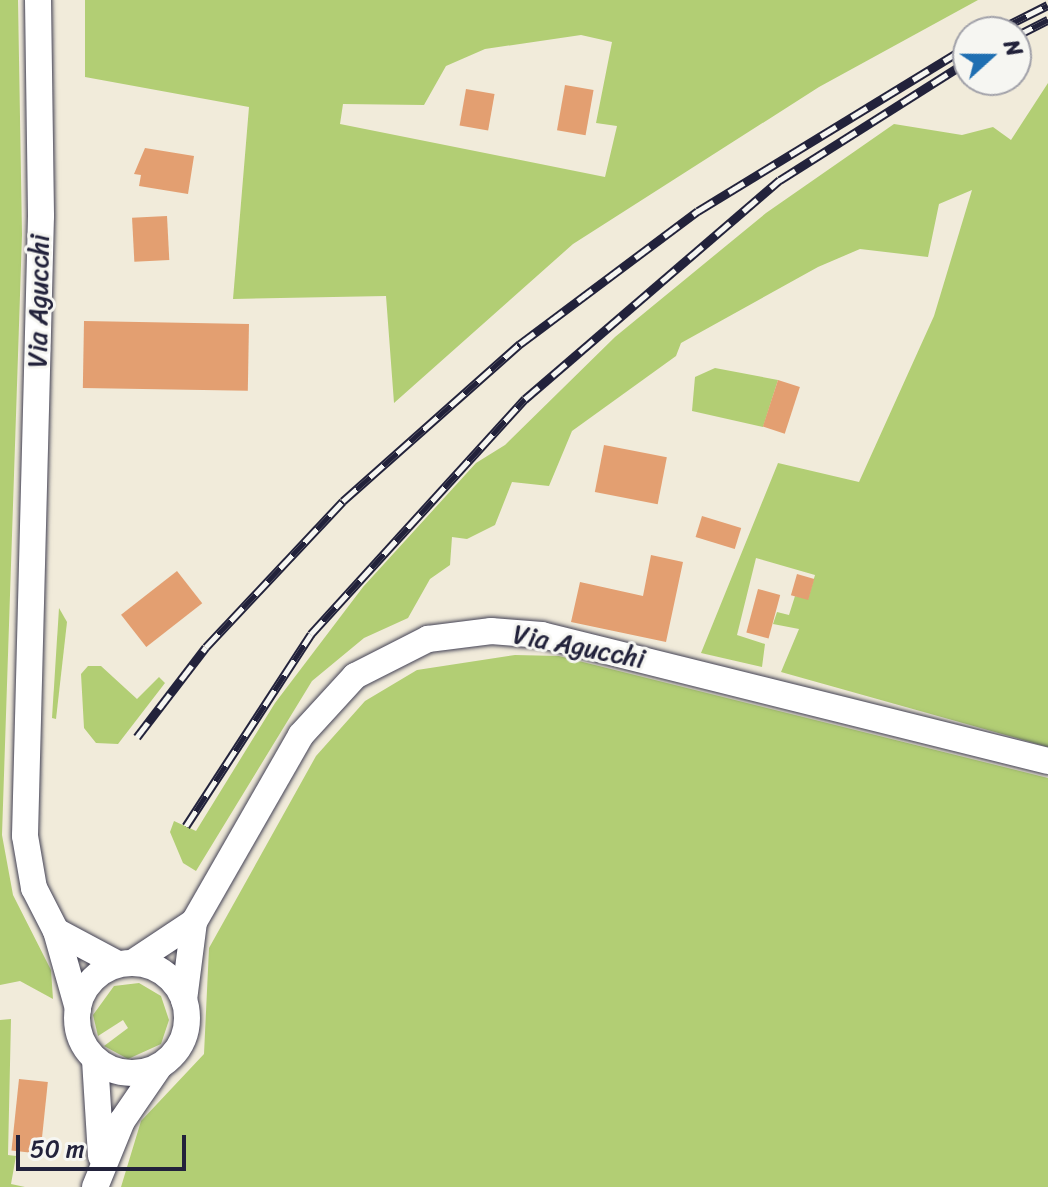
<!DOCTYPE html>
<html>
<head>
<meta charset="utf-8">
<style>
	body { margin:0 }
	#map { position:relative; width:1048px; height:1187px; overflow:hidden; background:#f1ebda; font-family:Sriracha,sans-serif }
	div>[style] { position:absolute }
	.green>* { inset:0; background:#b2ce74 }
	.building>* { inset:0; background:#e39f71; transform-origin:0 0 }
	.roads { filter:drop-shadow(0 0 2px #414053) drop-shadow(0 0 2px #414053) }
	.minor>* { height:26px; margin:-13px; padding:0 13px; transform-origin:13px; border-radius:13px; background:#fff }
	.minor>.ring { margin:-13px; padding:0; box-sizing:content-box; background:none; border:26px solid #fff; border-radius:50% }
	.rail>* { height:9px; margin-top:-4.5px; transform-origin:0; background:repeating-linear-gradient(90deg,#f6f6f2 0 18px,#22223b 0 36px); box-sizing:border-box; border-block:2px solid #22223b }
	span { translate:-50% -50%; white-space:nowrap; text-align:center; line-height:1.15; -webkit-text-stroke:6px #f6f6f2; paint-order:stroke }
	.street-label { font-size:26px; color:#22223b }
	.north { position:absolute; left:952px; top:16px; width:80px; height:80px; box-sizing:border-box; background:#f6f6f2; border:2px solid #a1a1a9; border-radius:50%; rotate:69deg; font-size:22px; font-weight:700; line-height:32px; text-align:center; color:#22223b }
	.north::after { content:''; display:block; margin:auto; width:28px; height:36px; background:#1f6fb2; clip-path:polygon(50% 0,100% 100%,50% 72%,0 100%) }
	.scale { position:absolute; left:16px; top:1135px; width:170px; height:36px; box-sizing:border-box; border:4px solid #22223b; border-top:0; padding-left:10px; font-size:24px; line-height:28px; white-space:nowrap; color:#22223b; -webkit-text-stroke:6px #f6f6f2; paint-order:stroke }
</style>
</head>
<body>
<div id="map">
	<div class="green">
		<i style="clip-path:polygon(0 0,18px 0,22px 235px,2px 835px,13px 895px,51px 970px,53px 999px,20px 981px,0 985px)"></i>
		<i style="clip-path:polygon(evenodd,85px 0,978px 0,819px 87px,573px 244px,394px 403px,386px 296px,233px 299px,249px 107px,85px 77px,85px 0,581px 35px,612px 42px,596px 123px,617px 126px,605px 177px,340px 124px,343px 104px,424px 105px,446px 66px,485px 49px,581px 35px)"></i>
		<i style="clip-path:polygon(1048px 83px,1048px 747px,781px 672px,799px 629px,773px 624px,777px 612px,789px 615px,795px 596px,808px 599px,815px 575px,756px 558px,737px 635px,765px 644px,762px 667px,701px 653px,778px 463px,859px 482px,934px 316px,972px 190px,939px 204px,928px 257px,860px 249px,818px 267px,681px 343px,676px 356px,572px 431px,549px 486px,512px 482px,495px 525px,467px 539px,452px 537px,450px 565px,430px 579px,408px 618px,364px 638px,312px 681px,196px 871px,183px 863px,170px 832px,174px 821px,196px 831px,275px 703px,363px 587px,476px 463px,505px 445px,615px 337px,766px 213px,894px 124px,962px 135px,993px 127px,1011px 140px)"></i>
		<i style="clip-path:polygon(715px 368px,778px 380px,763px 427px,692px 411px,695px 377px)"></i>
		<i style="clip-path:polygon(59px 608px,67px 622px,56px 719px,52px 718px)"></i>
		<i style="clip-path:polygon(515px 655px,559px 656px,1048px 778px,1048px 1187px,121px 1187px,141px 1121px,204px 1054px,209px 948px,316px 756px,365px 701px,417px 670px)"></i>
		<i style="clip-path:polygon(88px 666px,101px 666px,137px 699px,159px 677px,165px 683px,118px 744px,96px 743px,84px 728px,81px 674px)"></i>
		<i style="clip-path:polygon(139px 983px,161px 996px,169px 1020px,161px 1044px,128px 1059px,104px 1046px,128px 1028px,123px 1020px,98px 1036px,93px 1015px,114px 986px)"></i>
		<i style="clip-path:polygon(11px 1019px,8px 1155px,16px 1156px,11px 1184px,25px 1187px,0 1187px,0 1020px)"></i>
	</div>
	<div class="building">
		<i style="left:565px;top:85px;width:29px;height:46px;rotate:10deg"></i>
		<i style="left:466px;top:89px;width:29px;height:37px;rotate:10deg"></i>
		<i style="clip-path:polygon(145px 148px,194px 156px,188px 194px,139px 186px,141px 175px,134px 174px)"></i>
		<i style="left:167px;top:216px;width:44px;height:35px;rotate:87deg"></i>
		<i style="left:84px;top:321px;width:165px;height:67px;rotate:1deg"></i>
		<i style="left:778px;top:380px;width:23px;height:49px;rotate:18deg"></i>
		<i style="left:604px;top:445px;width:64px;height:48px;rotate:11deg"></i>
		<i style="left:702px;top:516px;width:41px;height:22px;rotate:17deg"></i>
		<i style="clip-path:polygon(651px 555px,683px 562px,666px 642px,571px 622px,580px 582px,643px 596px)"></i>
		<i style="left:177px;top:571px;width:41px;height:71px;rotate:52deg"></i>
		<i style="left:797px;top:574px;width:18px;height:22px;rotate:16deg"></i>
		<i style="left:758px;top:589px;width:23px;height:45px;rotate:15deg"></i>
		<i style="left:19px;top:1079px;width:29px;height:72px;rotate:6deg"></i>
	</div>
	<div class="roads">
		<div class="minor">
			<i style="left:38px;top:0;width:216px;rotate:89.2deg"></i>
			<i style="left:41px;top:216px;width:620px;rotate:91.48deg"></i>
			<i style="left:25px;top:836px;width:53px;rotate:80.2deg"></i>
			<i style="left:34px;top:888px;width:48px;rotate:62.9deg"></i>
			<i style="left:56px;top:931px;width:81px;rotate:74.2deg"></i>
			<i style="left:56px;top:931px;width:70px;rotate:28deg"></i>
			<i class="ring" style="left:77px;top:963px;width:84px;height:84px"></i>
			<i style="left:132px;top:963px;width:74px;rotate:-33.5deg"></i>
			<i style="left:184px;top:1000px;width:79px;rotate:-82.7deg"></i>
			<i style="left:194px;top:922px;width:215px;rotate:-60.2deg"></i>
			<i style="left:301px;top:735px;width:80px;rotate:-47.5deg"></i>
			<i style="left:355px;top:676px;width:82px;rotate:-26.9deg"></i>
			<i style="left:428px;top:639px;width:64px;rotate:-7.2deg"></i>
			<i style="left:491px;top:631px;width:51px;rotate:4.5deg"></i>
			<i style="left:542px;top:635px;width:521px;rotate:13.98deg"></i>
			<i style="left:95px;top:1060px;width:96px;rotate:86.4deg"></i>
			<i style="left:95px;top:1187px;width:71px;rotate:-67.8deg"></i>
			<i style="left:122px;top:1121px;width:65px;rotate:-55.6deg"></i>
		</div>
	</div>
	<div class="rail">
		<i style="left:994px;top:32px;width:60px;rotate:-26.6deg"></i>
		<i style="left:1016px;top:36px;width:36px;rotate:-27deg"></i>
		<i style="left:137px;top:737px;width:113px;rotate:-52.5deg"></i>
		<i style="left:206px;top:647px;width:200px;rotate:-46.8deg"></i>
		<i style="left:343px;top:501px;width:237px;rotate:-41.6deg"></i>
		<i style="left:520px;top:344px;width:222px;rotate:-36.8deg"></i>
		<i style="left:698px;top:211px;width:316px;rotate:-31.4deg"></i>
		<i style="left:186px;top:826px;width:229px;rotate:-56.9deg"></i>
		<i style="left:311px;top:634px;width:318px;rotate:-47.7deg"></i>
		<i style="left:525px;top:399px;width:336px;rotate:-40.7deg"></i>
		<i style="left:780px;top:180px;width:222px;rotate:-32.3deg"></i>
	</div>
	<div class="street-label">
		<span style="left:39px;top:301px;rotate:-89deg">Via Agucchi</span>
		<span style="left:579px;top:647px;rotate:11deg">Via Agucchi</span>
	</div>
	<div class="north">N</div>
	<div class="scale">50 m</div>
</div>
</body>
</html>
